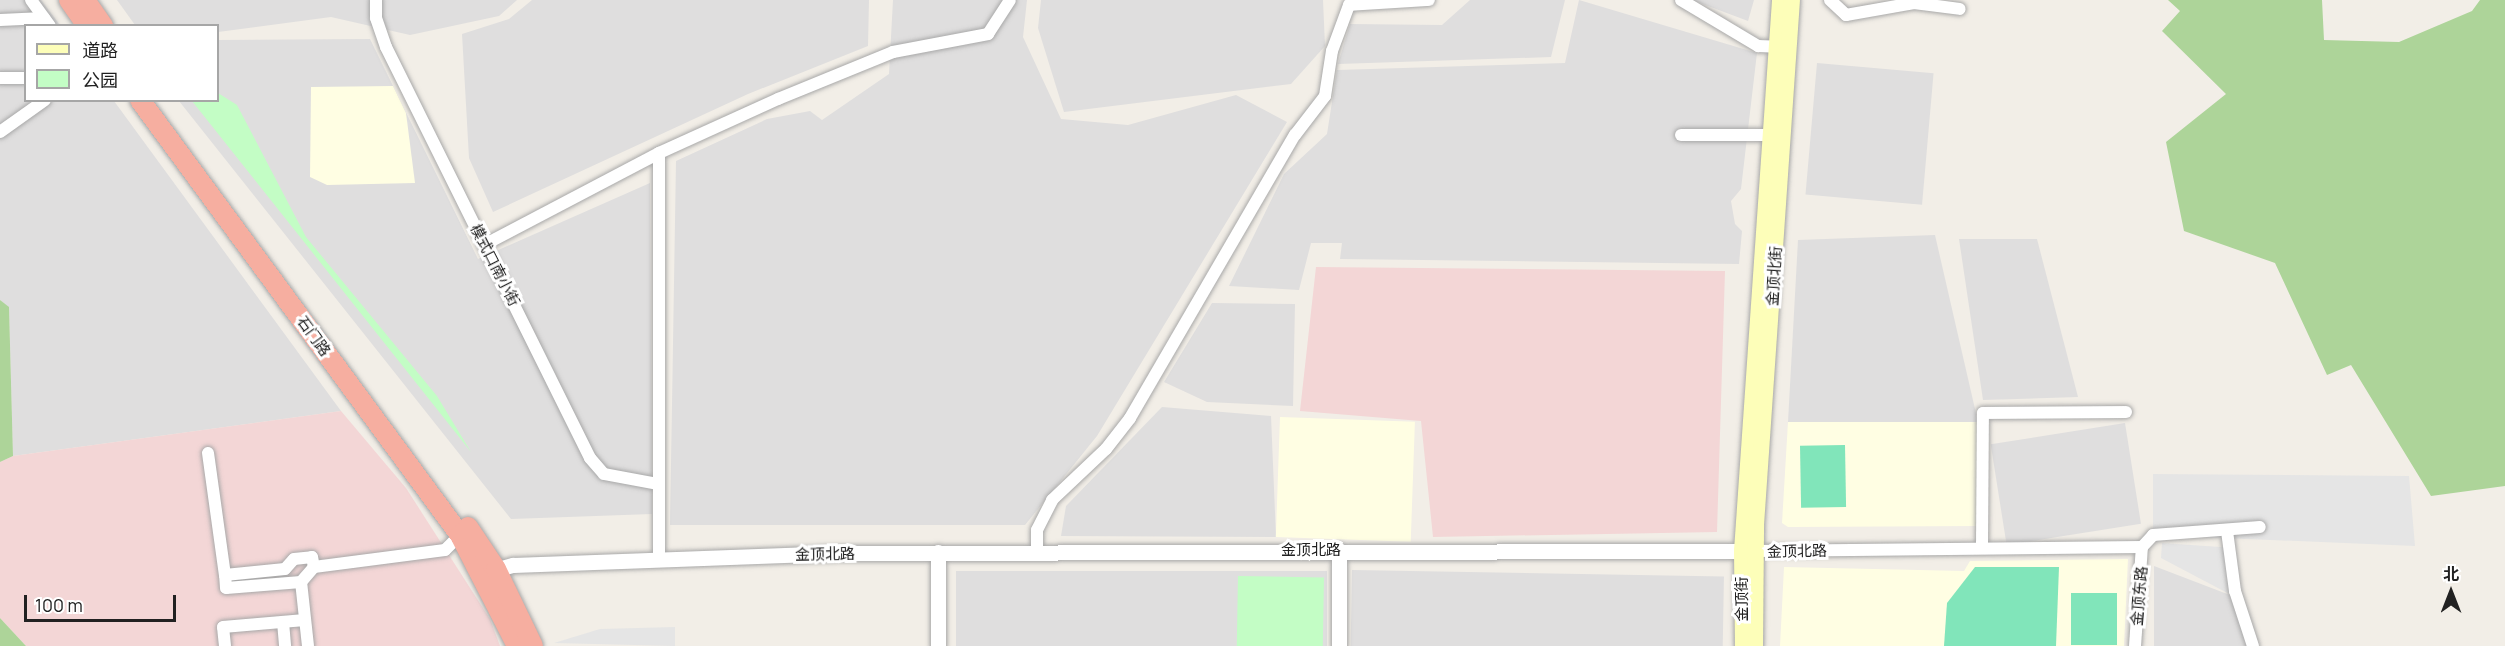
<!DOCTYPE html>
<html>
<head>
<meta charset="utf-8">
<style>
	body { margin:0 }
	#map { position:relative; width:2505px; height:646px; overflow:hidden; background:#f2eee7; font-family:Manrope,"Noto Sans SC",sans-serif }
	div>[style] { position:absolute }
	.residential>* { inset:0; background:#dfdede; transform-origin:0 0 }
	.commercial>* { inset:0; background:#f3d6d6 }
	.education>* { inset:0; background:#fffee3; transform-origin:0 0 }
	.forest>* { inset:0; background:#add499 }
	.park>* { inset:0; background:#c3fdc5; transform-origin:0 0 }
	.pitch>* { inset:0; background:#81e5ba; transform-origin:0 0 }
	.parking>* { inset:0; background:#e5e5e5 }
	.roads { filter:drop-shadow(0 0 2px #a8a8a8) drop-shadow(0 0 2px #a8a8a8) }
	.minor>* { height:12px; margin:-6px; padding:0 6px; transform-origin:6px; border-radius:6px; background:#fff }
	.tertiary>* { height:15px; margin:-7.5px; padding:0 7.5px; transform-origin:7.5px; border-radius:7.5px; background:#fff }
	.secondary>* { height:16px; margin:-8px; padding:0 8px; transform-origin:8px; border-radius:8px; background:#fdfeb9 }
	.trunk>* { height:20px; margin:-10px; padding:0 10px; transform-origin:10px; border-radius:10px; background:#f6aea0 }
	span { translate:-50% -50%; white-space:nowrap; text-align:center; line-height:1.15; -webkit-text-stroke:6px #fff; paint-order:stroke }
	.street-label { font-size:15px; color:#212121 }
	.legend { position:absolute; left:24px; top:24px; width:195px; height:78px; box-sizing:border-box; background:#fff; border:2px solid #a6a6a6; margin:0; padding:8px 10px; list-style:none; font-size:18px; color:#212121 }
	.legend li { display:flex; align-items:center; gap:12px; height:30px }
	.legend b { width:30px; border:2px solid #a6a6a6 }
	.north { position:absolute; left:2421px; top:562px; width:60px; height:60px; -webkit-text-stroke:4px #fff; paint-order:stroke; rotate:0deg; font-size:16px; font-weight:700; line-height:24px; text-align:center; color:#212121 }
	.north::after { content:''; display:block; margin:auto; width:21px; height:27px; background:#212121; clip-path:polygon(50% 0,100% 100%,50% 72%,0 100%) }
	.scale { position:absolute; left:24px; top:595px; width:152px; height:27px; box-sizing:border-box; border:3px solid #212121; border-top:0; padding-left:8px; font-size:18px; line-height:21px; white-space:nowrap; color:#212121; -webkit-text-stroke:4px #fff; paint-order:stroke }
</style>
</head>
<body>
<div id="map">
	<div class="residential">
		<i style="clip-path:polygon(0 0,41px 0,60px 25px,26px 26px,26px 100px,114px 101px,341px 411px,13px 456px,9px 308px,0 300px)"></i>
		<i style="clip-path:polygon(117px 0,517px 0,499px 16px,410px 35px,331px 17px,218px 32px,218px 26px,135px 25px)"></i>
		<i style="clip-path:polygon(532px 0,869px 0,868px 46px,748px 94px,493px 212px,469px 158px,462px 34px,509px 19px)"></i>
		<i style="clip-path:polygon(893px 0,1027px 0,1023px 37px,1061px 119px,1128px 125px,1236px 95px,1287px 122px,1097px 436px,1025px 525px,670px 525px,676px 161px,767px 119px,810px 111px,822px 120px,889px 74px)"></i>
		<i style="clip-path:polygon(1041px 0,1323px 0,1325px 46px,1291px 84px,1064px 112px,1038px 28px)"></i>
		<i style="clip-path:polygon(1470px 0,1565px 0,1551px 57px,1338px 64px,1350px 24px,1442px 25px)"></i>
		<i style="clip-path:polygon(1579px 0,1757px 53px,1741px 189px,1731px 201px,1735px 224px,1742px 231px,1739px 264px,1340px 259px,1342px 243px,1311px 243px,1299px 290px,1229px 286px,1284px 174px,1327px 134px,1337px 70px,1565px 63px)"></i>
		<i style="clip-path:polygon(1692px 0,1754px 0,1748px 21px)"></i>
		<i style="clip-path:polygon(370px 39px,478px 259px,650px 183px,652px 514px,511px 519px,179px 101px,218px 100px,218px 40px)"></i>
		<i style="left:1817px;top:63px;width:117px;height:132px;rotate:5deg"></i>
		<i style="clip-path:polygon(1935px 235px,1978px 422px,1788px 422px,1798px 240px)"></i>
		<i style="clip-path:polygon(1959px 239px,2037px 239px,2078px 397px,1983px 400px)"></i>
		<i style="clip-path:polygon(1212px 303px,1295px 304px,1293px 406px,1207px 402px,1164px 382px)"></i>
		<i style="clip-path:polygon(1162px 407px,1271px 416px,1276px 537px,1061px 536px,1066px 506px)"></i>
		<i style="left:2125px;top:423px;width:102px;height:136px;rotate:81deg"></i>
		<i style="clip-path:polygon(2154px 566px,2235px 597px,2249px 646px,2154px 646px)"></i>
		<i style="left:1352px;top:570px;width:372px;height:76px;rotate:1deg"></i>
		<i style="left:1327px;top:571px;width:75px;height:371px;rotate:90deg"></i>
	</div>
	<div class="commercial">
		<i style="clip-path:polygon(1316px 267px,1725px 271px,1717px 532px,1433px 537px,1421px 421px,1300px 411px)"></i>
		<i style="clip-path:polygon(341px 411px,406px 488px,490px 619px,500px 646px,26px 646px,0 618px,0 462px,13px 456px)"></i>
	</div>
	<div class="education">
		<i style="clip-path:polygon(393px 86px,406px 113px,415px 183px,327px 185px,310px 177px,311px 87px)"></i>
		<i style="left:1280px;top:417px;width:135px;height:120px;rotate:2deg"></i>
		<i style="clip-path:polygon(1788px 422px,1978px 422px,1980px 526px,1788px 527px,1782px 523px)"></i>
		<i style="clip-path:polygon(2128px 559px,2124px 646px,1780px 646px,1784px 567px,1964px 571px,1970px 561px)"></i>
	</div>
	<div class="forest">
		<i style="clip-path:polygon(2168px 0,2322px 0,2324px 40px,2399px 42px,2472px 11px,2480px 0,2505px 0,2505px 486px,2431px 496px,2351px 365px,2327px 375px,2275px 263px,2184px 231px,2166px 142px,2226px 94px,2162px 31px,2180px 11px)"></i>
		<i style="clip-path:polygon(0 300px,9px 307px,13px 456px,0 462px)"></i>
		<i style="clip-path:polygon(0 618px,26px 646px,0 646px)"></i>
	</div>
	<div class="park">
		<i style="clip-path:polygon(218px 93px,237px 105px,306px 237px,437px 396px,471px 452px,192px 101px,218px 100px)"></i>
		<i style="left:1238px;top:576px;width:86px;height:70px;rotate:1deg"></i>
	</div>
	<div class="pitch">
		<i style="left:1845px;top:445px;width:62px;height:45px;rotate:89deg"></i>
		<i style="clip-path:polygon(1975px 567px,2059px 567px,2056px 646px,1944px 646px,1947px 603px)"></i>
		<i style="left:2071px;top:593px;width:46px;height:52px"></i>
	</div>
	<div class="parking">
		<i style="clip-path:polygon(2153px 474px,2409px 476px,2415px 546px,2153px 535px)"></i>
		<i style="clip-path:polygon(2162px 543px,2235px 548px,2235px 597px,2161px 558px)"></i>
		<i style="clip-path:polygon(675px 627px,675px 646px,554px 643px,600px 629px)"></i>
	</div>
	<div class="roads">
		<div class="minor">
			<i style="left:31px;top:0;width:32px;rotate:54deg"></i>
			<i style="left:376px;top:0;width:18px;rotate:90deg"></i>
			<i style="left:376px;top:18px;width:31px;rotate:71deg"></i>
			<i style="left:386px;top:47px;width:459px;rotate:63.6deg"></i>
			<i style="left:590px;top:458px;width:21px;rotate:49deg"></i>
			<i style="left:604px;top:474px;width:55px;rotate:10.5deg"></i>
			<i style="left:1681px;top:0;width:90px;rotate:30.9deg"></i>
			<i style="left:1758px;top:46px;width:26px;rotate:2deg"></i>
			<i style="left:1830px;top:0;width:22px;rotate:43deg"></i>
			<i style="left:1846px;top:15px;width:69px;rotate:-10deg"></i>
			<i style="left:1914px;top:0;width:3px;rotate:90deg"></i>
			<i style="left:1914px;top:3px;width:46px;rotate:7.4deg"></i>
			<i style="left:1349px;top:5px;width:80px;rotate:-3.6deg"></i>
			<i style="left:0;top:20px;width:44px;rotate:-2.6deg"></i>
			<i style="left:0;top:78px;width:26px"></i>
			<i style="left:0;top:132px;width:55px;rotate:-35.4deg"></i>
			<i style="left:1681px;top:135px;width:89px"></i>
			<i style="left:659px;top:153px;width:406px;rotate:90deg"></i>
			<i style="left:484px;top:245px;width:198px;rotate:-27.7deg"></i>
			<i style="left:659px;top:153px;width:131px;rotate:-24.4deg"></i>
			<i style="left:778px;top:99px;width:124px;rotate:-22.2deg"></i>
			<i style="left:893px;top:52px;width:97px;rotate:-10.7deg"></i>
			<i style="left:988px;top:34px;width:40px;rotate:-57.1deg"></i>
			<i style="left:208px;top:453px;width:123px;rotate:82.1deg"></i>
			<i style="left:2227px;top:531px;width:61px;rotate:82.4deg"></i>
			<i style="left:2235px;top:591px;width:58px;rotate:71.9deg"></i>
			<i style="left:1982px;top:546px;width:133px;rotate:-89.6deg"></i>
			<i style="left:1983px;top:413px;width:143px;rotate:-0.4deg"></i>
			<i style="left:2142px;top:547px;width:16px;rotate:-47deg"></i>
			<i style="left:2153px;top:535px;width:107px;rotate:-4.3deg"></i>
			<i style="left:1755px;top:551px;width:387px;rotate:-0.6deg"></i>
			<i style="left:1037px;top:552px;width:22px;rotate:-90deg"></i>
			<i style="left:1037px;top:530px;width:34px;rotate:-63deg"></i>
			<i style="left:1052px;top:500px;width:74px;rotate:-43.4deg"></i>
			<i style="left:1106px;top:449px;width:39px;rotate:-52deg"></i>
			<i style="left:1130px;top:418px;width:328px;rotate:-59.8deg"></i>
			<i style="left:1295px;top:135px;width:49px;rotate:-52.4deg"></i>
			<i style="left:1325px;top:96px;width:46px;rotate:-81.2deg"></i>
			<i style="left:1332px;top:51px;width:49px;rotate:-69.7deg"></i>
			<i style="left:301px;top:582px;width:75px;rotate:175.4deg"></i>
			<i style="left:226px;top:588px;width:13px;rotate:-94deg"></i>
			<i style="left:225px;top:575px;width:60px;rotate:-5.7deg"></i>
			<i style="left:285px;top:569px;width:13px;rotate:-48deg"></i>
			<i style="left:294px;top:559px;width:18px;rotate:-6deg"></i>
			<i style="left:312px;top:557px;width:10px;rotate:79deg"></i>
			<i style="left:283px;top:622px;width:24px;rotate:85deg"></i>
			<i style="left:225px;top:646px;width:19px;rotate:-96deg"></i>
			<i style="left:223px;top:627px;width:82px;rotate:-4.9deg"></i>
			<i style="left:308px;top:646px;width:64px;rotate:-96.2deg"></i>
			<i style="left:301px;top:582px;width:20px;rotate:-49deg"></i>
			<i style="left:314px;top:567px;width:132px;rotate:-7.4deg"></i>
			<i style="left:445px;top:550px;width:21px;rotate:-45deg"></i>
			<i style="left:2135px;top:646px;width:99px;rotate:-86deg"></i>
		</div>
		<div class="tertiary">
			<i style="left:488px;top:572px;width:26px;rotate:-16deg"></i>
			<i style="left:513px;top:565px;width:327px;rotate:-2.1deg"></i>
			<i style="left:840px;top:553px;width:912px;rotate:-0.13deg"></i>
			<i style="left:938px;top:646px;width:94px;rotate:-90deg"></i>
			<i style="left:1339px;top:646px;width:96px;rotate:-90deg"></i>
		</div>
		<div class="secondary">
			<i style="left:1743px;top:646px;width:95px;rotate:-90.6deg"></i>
			<i style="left:1742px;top:551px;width:552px;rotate:-86.05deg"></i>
			<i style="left:1755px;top:646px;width:121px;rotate:-89.5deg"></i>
			<i style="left:1756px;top:525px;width:526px;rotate:-86.08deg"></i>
		</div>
		<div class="trunk">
			<i style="left:69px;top:0;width:32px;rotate:55deg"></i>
			<i style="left:85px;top:0;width:32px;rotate:55deg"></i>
			<i style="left:140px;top:100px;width:540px;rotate:53.66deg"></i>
			<i style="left:460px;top:535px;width:125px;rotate:62.8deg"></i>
			<i style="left:468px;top:527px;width:50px;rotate:56.3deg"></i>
			<i style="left:496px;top:569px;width:85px;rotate:64.3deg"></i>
		</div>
	</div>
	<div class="street-label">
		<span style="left:495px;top:265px;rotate:63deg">模式口南小街</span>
		<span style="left:1774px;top:276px;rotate:-86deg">金顶北街</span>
		<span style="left:314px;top:336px;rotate:54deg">石门路</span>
		<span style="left:1311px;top:550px">金顶北路</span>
		<span style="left:1797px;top:551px;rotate:-1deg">金顶北路</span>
		<span style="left:825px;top:554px;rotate:-1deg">金顶北路</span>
		<span style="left:2139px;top:596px;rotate:-85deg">金顶东路</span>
		<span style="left:1742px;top:599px;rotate:-90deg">金顶街</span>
	</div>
	<ul class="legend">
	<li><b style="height:8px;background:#fdfeb9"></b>道路</li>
	<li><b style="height:16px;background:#c3fdc5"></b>公园</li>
	</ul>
	<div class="north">北</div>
	<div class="scale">100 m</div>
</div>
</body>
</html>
